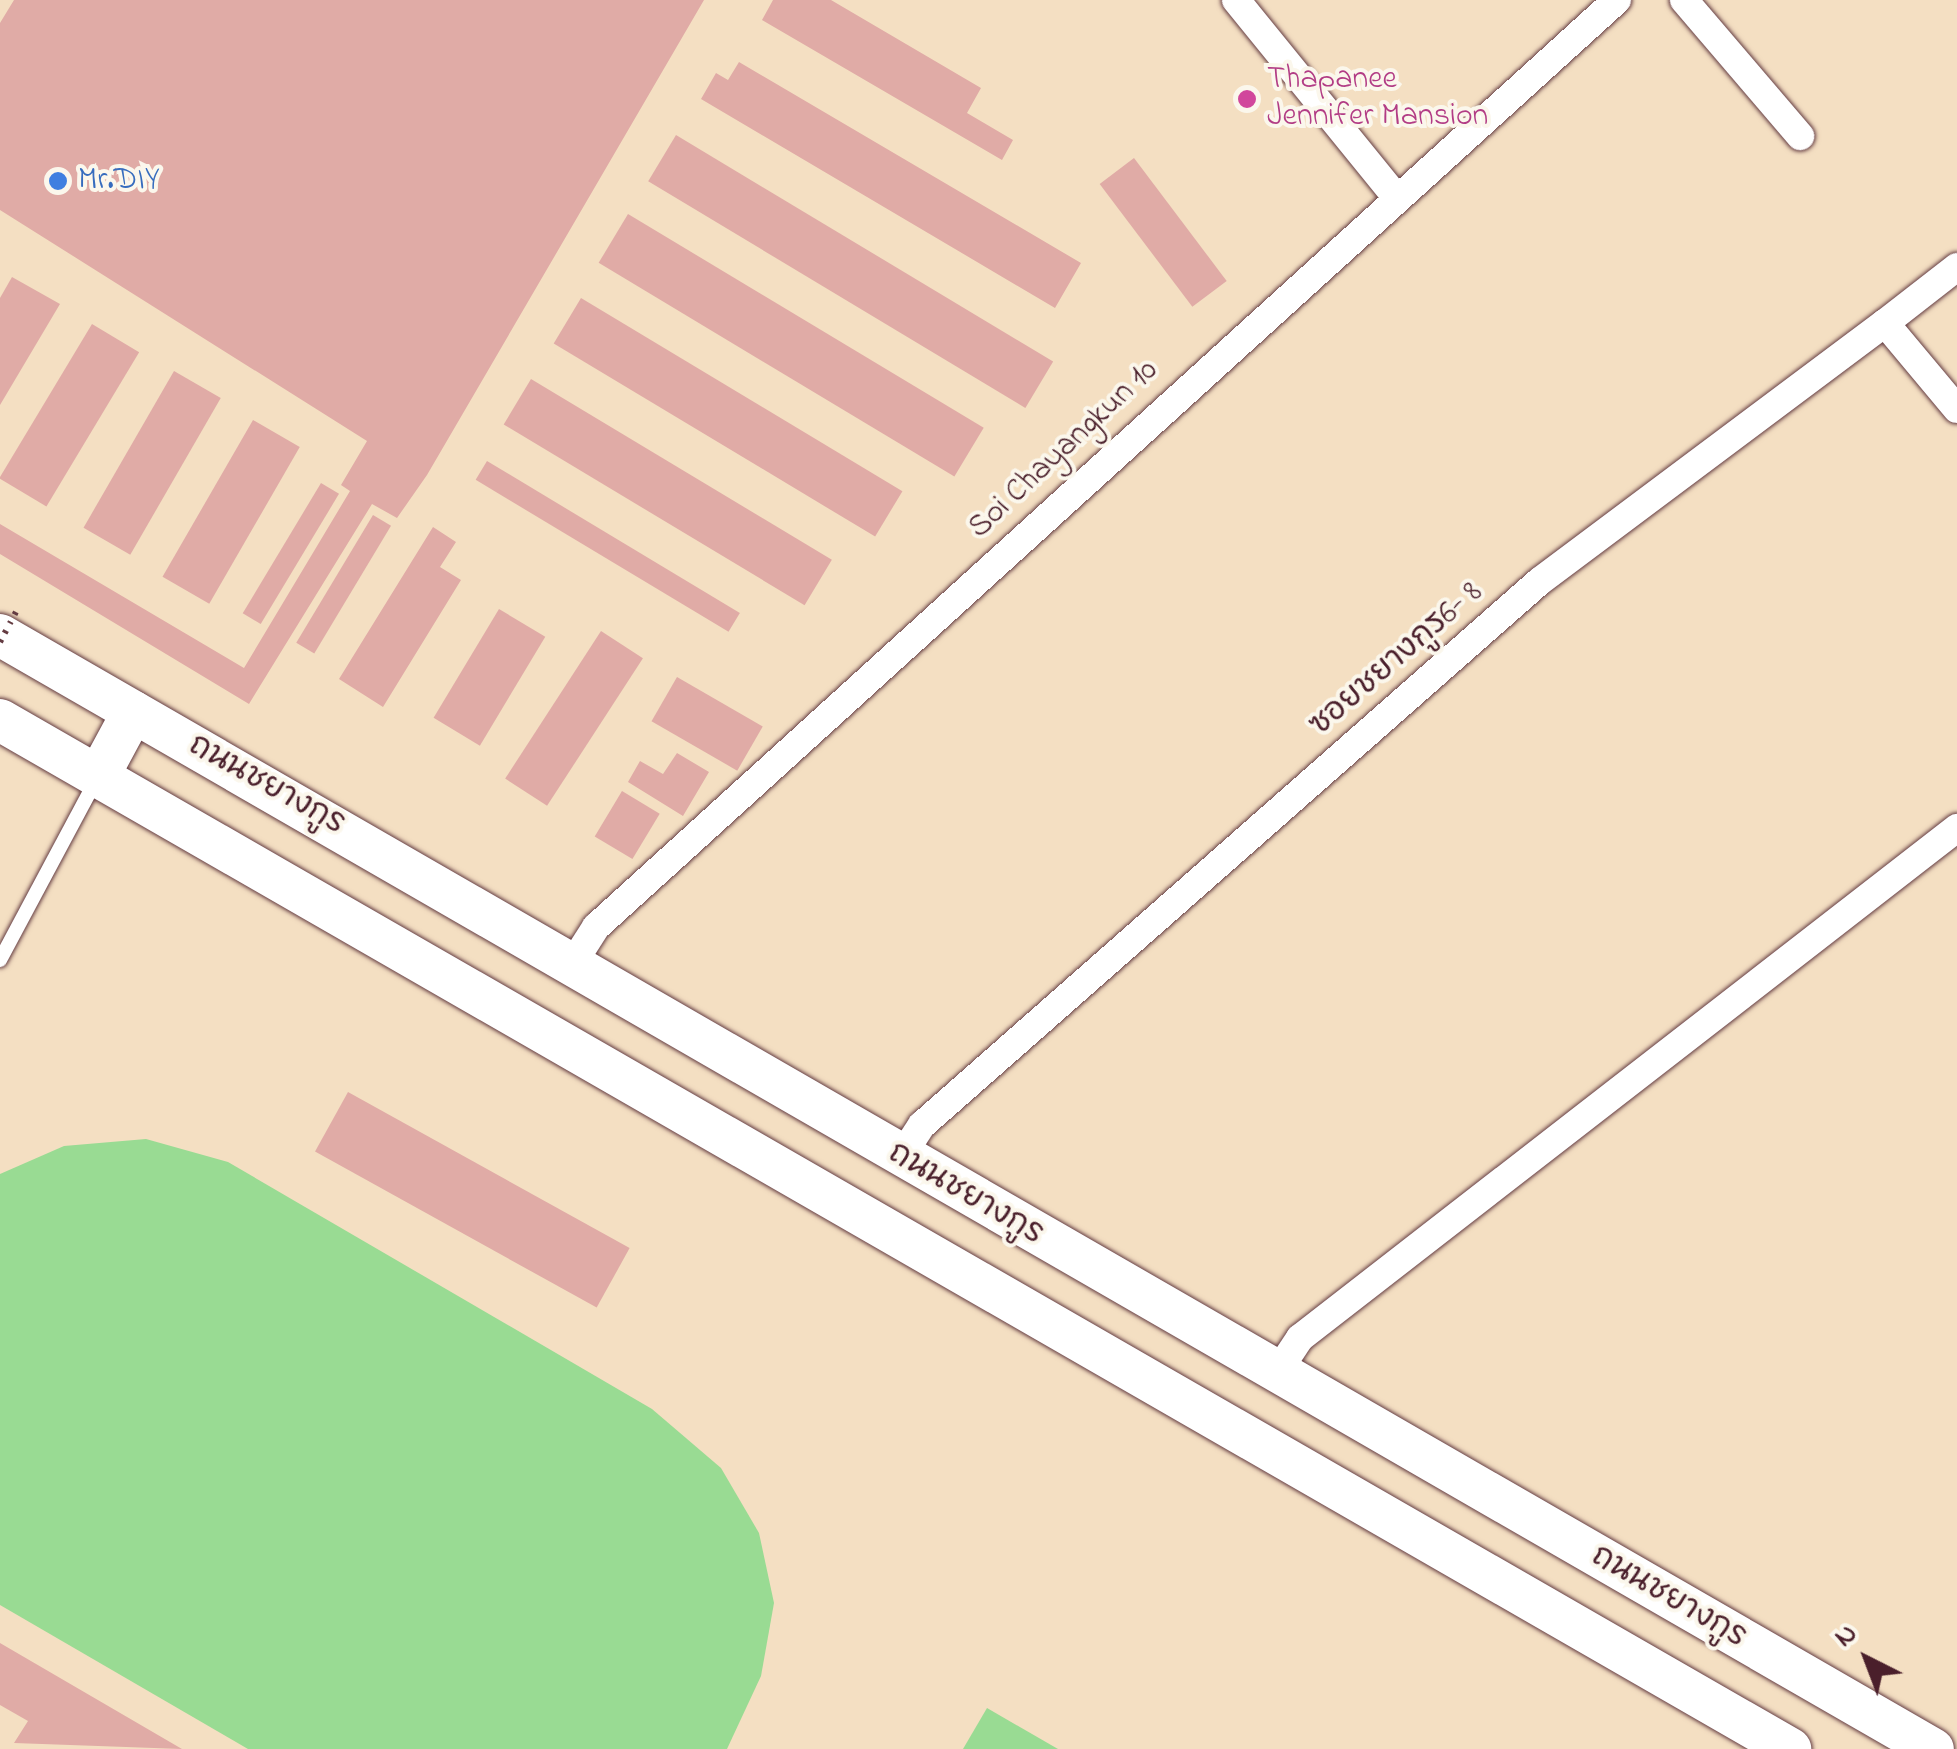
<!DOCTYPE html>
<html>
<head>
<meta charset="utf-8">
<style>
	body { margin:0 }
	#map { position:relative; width:1957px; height:1749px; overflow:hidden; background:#f4dfc2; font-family:"Indie Flower","Playpen Sans Thai",sans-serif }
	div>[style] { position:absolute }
	.green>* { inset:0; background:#99db93 }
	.building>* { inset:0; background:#e0aba6; transform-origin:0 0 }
	.roads { filter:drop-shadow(0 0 2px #643c42) drop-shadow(0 0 2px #643c42) }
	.service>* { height:14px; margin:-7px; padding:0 7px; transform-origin:7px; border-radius:7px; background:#fff }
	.minor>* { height:28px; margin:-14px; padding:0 14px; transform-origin:14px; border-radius:14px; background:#fff }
	.primary>* { height:42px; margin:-21px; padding:0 21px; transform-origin:21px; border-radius:21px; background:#fff }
	.path-bridge>* { height:6px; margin-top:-3px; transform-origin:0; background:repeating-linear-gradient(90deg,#643c42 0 2.5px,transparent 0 10.5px) }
	.dots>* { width:28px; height:28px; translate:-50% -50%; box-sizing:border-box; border:5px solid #fbf7ec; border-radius:50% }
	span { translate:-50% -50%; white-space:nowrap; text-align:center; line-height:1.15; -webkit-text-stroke:8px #fbf7ec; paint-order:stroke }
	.hotel-label { font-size:32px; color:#b23c85 }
	.left { translate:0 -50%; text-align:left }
	.shop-label { font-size:32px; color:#366cbe }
	.street-label { font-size:32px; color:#4a1f2b }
	.north { position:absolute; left:1817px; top:1609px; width:100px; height:100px; -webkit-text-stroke:8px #fbf7ec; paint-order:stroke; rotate:318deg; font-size:28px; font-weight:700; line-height:40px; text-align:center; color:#4a1f2b }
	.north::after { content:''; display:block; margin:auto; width:35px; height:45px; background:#4a1f2b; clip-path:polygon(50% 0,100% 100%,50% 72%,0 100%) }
</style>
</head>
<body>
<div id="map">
	<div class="green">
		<i style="clip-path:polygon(146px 1139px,228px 1162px,652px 1409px,721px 1468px,759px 1533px,774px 1603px,761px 1676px,727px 1749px,248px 1749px,0 1605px,0 1174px,64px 1146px)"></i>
		<i style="clip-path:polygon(987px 1708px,1058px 1749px,963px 1749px)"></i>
	</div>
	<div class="building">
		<i style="clip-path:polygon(14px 0,704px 0,427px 475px,397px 518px,372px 504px,249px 704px,0 554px,0 524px,244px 668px,350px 491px,341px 485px,367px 441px,0 210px,0 23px)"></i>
		<i style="clip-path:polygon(773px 0,831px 0,981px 88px,967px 113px,1013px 140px,1002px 160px,762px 20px)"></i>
		<i style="clip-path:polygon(739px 62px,1081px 263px,1055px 308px,701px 99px,716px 73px,728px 80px)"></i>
		<i style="left:676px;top:135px;width:440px;height:54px;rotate:31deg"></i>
		<i style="left:1134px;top:158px;width:154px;height:43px;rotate:53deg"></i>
		<i style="left:628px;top:214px;width:415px;height:57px;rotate:31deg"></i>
		<i style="clip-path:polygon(12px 277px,60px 304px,0 405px,0 298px)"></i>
		<i style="left:581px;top:298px;width:375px;height:53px;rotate:31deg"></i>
		<i style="left:92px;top:324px;width:55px;height:180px;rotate:31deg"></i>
		<i style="left:174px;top:371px;width:54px;height:181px;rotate:30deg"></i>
		<i style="left:531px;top:379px;width:351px;height:53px;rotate:31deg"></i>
		<i style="left:253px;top:420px;width:54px;height:181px;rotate:30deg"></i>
		<i style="left:487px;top:461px;width:295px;height:22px;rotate:31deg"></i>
		<i style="left:321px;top:483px;width:21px;height:152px;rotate:31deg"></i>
		<i style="left:373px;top:515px;width:21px;height:149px;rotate:31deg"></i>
		<i style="clip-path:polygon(433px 527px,456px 542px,440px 567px,461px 580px,383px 707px,339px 679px)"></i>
		<i style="left:499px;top:609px;width:54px;height:127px;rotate:31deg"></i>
		<i style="left:601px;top:631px;width:50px;height:176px;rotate:33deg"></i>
		<i style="left:677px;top:677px;width:99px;height:51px;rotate:30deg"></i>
		<i style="clip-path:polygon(677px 753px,709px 772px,683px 816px,628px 782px,640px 761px,663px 774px)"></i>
		<i style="left:622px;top:791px;width:44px;height:53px;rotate:31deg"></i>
		<i style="left:348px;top:1092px;width:322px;height:68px;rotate:29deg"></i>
		<i style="clip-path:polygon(0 1643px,182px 1749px,14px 1743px,28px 1721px,0 1705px)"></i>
	</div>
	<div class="roads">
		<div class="service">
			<i style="left:0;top:960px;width:202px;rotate:-61.9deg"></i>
		</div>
		<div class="minor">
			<i style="left:1236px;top:0;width:254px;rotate:50.9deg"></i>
			<i style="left:1684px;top:0;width:179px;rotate:49.5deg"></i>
			<i style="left:1885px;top:323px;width:91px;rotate:-37.9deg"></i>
			<i style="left:573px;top:963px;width:43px;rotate:-57.4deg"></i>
			<i style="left:596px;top:927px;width:1379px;rotate:-42.24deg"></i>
			<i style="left:901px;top:1157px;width:38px;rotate:-57deg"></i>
			<i style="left:922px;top:1125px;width:823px;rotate:-41.36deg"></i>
			<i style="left:1540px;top:581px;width:431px;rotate:-36.8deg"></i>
			<i style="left:1885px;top:323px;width:112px;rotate:50.1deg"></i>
			<i style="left:1276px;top:1374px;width:43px;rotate:-56.3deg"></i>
			<i style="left:1300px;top:1338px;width:832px;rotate:-37.82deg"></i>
		</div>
		<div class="primary">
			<i style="left:0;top:635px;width:2231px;rotate:29.96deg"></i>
			<i style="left:0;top:720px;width:2065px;rotate:29.89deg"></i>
			<i style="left:98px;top:777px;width:74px;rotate:-61.7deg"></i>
		</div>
	</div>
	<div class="path-bridge">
		<i style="left:0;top:642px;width:40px;rotate:-62deg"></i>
	</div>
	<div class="dots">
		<i style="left:1247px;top:99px;background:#d1479c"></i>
		<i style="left:58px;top:181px;background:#3f7fe0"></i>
	</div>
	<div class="hotel-label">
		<span class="left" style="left:1267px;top:99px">Thapanee<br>Jennifer Mansion</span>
	</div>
	<div class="shop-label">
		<span class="left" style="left:78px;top:181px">Mr.DIY</span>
	</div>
	<div class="street-label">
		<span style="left:1064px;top:450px;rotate:-43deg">Soi Chayangkun 10</span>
		<span style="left:1397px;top:660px;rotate:-41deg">ซอยชยางกูร6- 8</span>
		<span style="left:266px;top:786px;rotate:29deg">ถนนชยางกูร</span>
		<span style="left:965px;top:1195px;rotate:30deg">ถนนชยางกูร</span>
		<span style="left:1668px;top:1598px;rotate:30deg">ถนนชยางกูร</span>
	</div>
	<div class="north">N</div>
</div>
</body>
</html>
